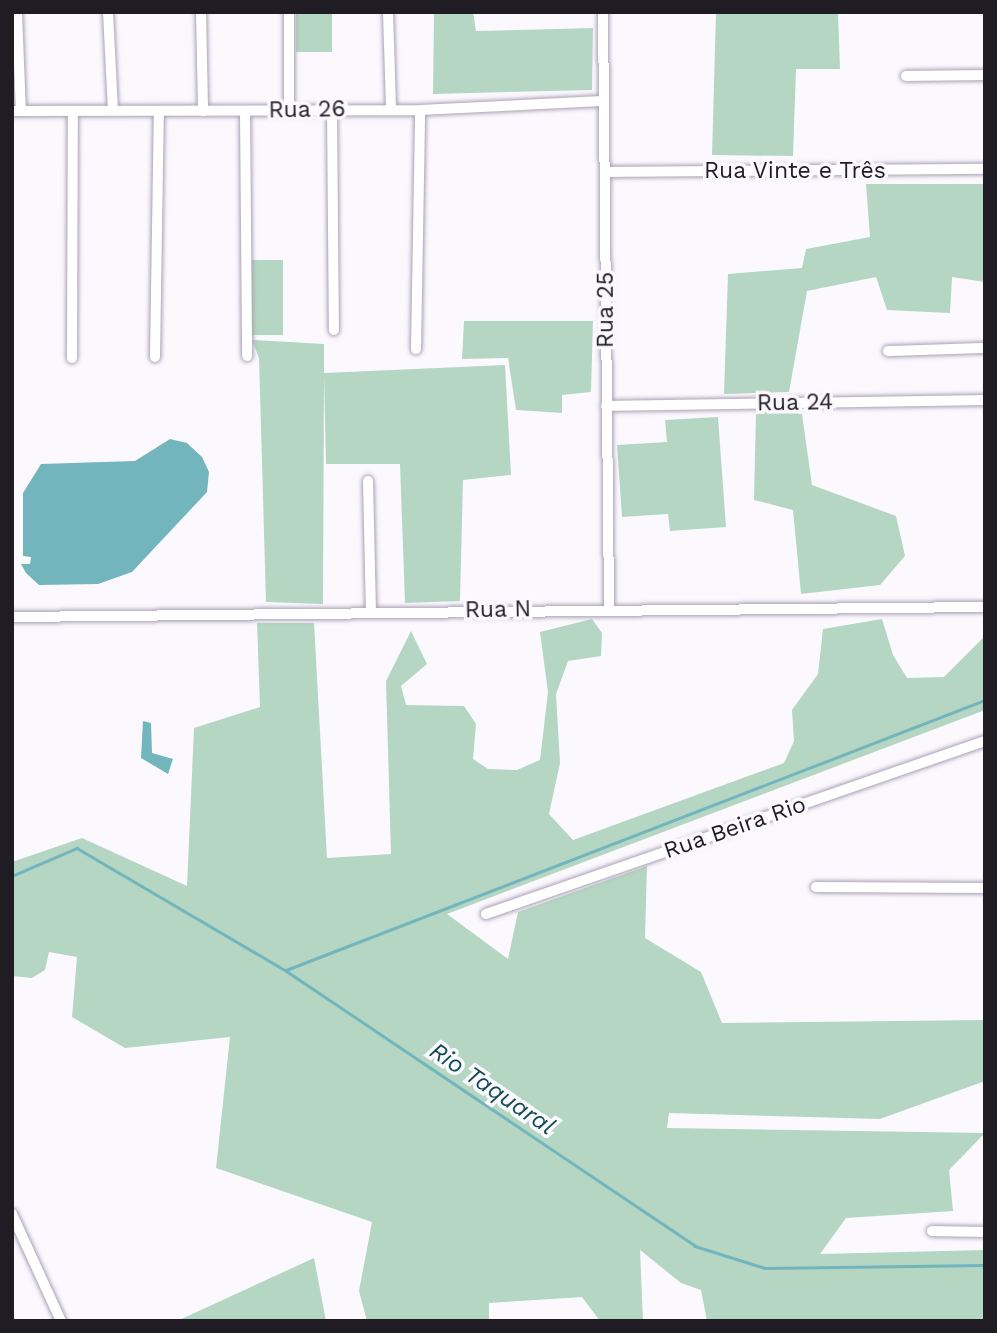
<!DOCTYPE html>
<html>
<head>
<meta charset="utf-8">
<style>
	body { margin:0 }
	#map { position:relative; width:997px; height:1333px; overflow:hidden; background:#fbf9fe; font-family:"Work Sans",sans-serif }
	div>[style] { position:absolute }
	.green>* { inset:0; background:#b5d6c2; transform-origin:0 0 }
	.water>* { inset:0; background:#72b5bc }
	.stream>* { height:2.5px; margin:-1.25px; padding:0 1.25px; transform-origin:1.25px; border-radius:1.25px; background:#72b5bc }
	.roads { filter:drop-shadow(0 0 2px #aaa1b5) drop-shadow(0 0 2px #aaa1b5) }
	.street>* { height:10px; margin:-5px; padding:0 5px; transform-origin:5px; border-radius:5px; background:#fff }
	span { translate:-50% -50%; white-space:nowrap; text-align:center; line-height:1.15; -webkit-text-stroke:7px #fbf9fe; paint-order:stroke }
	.street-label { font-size:23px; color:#1f1c23 }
	.water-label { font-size:24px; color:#0f4c52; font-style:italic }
	.frame { position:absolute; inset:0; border:14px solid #1f1c23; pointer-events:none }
</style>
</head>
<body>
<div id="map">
	<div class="green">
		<i style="left:296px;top:12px;width:36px;height:40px"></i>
		<i style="clip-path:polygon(434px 12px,473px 12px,476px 31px,593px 28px,592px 90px,433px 94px)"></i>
		<i style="clip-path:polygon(716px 12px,838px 12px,840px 69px,796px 69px,793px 156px,712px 155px)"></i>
		<i style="clip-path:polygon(866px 184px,985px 184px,985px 282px,952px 277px,950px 313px,887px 310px,876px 277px,807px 291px,789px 392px,724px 394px,728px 274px,802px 268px,806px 249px,870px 237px)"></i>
		<i style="left:251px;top:260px;width:32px;height:75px"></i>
		<i style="clip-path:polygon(464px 321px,593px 321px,591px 392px,562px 395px,562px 413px,516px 410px,508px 358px,462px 359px)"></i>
		<i style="clip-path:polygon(252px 340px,324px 344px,324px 373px,505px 365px,511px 475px,463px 480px,460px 601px,405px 603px,400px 464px,326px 464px,324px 374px,323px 604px,266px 602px,259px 358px)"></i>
		<i style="clip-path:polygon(756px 411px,802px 414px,812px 485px,896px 516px,905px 556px,880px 585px,801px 594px,793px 510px,754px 500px)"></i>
		<i style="clip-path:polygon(718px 417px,726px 527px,670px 531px,668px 514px,622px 517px,617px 445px,667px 442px,665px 420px)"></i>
		<i style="clip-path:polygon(592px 619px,602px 633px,601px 656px,568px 661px,556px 694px,560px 763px,549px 814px,573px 840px,784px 763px,794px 741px,792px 710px,818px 674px,823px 629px,882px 619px,893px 655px,907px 678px,944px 677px,985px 636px,985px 710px,447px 914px,508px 959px,518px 912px,647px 866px,645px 938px,701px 972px,722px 1023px,985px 1020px,985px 1081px,880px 1119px,669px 1113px,667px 1128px,985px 1133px,949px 1170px,953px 1211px,846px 1218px,820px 1254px,985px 1250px,985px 1321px,707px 1321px,701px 1290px,681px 1283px,640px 1250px,643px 1321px,600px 1321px,582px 1297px,489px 1303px,489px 1321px,367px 1321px,359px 1291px,372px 1222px,216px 1168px,230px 1037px,125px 1048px,72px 1017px,77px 957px,49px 952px,45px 970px,32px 978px,12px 976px,12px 862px,82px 838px,187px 886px,194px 728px,260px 707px,257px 623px,314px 623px,327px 858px,391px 854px,386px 681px,411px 631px,427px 664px,401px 686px,406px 705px,464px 706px,476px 724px,473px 759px,488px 769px,517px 770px,540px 760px,548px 692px,540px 632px)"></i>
		<i style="clip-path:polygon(314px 1258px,326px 1321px,177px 1321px)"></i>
	</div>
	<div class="water">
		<i style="clip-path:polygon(170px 439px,187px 443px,202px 457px,209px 472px,207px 492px,132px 572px,98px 584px,39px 585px,26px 573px,21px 564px,30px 564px,31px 557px,23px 556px,23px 493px,41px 464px,135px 461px)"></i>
		<i style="clip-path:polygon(143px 721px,151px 723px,152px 753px,173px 759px,168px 774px,141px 758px)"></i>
	</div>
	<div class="stream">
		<i style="left:12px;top:876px;width:71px;rotate:-23.3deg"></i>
		<i style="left:77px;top:848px;width:241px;rotate:30.4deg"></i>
		<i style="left:285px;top:970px;width:494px;rotate:33.9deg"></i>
		<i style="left:695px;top:1246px;width:73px;rotate:17.4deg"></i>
		<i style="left:765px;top:1268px;width:220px;rotate:-0.8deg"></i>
		<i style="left:286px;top:970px;width:749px;rotate:-21.12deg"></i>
	</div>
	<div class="roads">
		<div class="street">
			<i style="left:108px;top:12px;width:98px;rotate:87.1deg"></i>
			<i style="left:201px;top:12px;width:99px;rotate:88.8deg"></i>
			<i style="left:388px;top:12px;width:96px;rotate:88.2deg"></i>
			<i style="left:603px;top:12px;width:596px;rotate:89.42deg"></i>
			<i style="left:17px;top:13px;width:98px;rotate:87.7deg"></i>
			<i style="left:906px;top:76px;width:79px;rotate:-0.7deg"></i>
			<i style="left:289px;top:110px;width:98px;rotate:-90deg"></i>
			<i style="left:332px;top:110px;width:220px;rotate:89.5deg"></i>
			<i style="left:12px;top:111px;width:408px;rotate:-0.1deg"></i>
			<i style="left:420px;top:110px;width:182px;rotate:-2.8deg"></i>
			<i style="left:245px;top:111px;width:245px;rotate:89.5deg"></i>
			<i style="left:605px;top:172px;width:380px;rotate:-0.5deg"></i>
			<i style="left:416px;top:349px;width:239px;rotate:-89deg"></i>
			<i style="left:888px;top:351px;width:97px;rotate:-1.8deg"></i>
			<i style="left:155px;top:357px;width:245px;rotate:-89.1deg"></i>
			<i style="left:72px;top:358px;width:246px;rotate:-89.8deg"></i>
			<i style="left:606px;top:406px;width:379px;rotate:-0.9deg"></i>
			<i style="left:368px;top:481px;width:132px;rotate:88.7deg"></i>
			<i style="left:12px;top:617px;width:973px;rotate:-0.59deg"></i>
			<i style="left:816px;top:887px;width:169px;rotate:0.3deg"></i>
			<i style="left:486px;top:914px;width:528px;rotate:-19.12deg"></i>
			<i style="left:12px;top:1214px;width:118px;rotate:65.4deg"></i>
			<i style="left:932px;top:1231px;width:53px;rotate:1.1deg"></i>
		</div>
	</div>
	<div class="street-label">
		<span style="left:307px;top:110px;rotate:-1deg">Rua 26</span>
		<span style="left:795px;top:171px">Rua Vinte e Três</span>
		<span style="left:606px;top:310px;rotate:-90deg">Rua 25</span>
		<span style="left:795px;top:403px;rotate:-1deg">Rua 24</span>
		<span style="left:498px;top:610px;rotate:-1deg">Rua N</span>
		<span style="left:735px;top:828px;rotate:-19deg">Rua Beira Rio</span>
	</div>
	<div class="water-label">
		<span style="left:492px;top:1089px;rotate:34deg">Rio Taquaral</span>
	</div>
	<div class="frame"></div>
</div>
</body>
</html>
